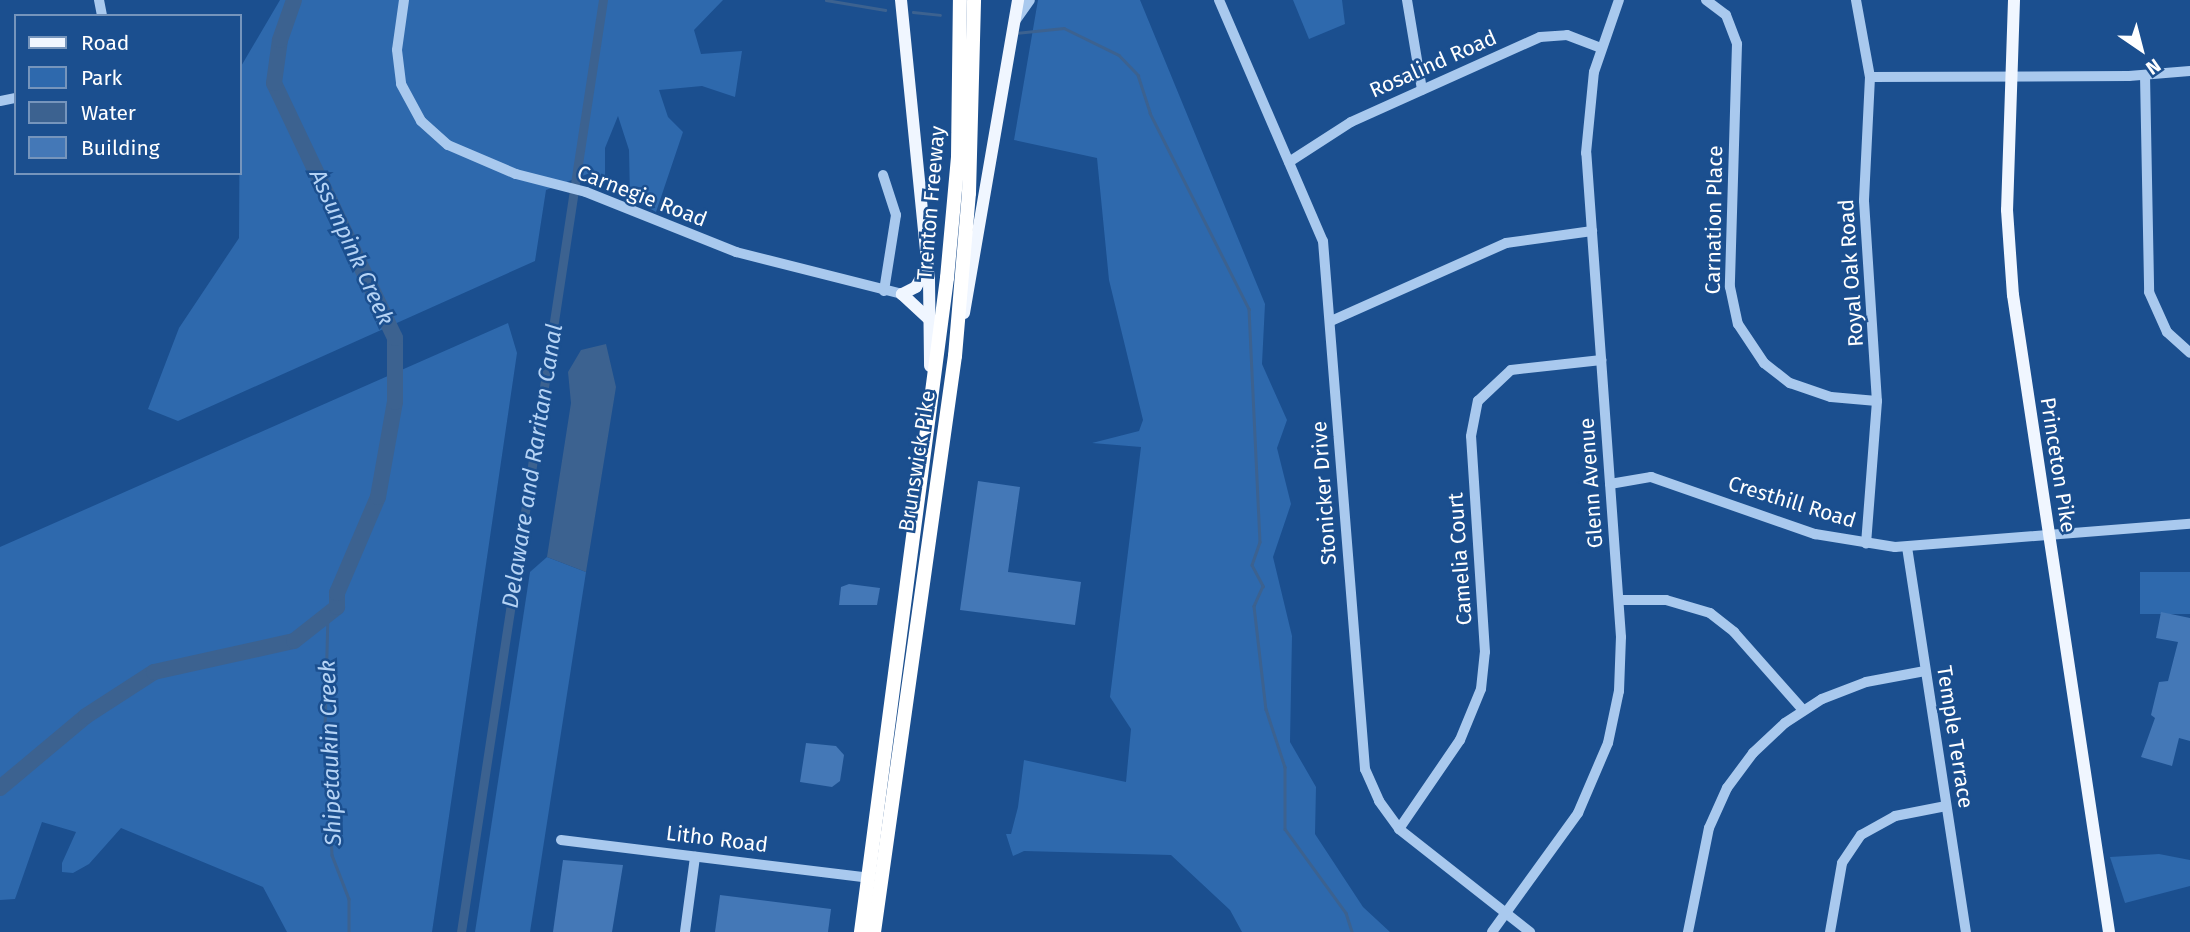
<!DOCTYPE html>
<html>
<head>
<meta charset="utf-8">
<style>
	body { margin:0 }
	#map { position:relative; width:2190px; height:932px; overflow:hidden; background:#1b4f8f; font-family:"Fira Sans",sans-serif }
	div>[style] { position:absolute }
	.green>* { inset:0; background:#2e69ad; transform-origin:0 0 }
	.water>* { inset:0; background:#3c6290 }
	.stream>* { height:2.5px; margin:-1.25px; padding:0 1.25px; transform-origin:1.25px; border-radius:1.25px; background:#3c6290 }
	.canal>* { height:9px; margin:-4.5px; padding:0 4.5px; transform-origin:4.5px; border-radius:4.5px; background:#3c6290 }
	.river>* { height:16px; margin:-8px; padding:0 8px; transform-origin:8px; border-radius:8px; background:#3c6290 }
	.building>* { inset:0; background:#4478b7 }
	.minor>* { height:10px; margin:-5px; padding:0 5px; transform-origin:5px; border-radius:5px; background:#a9c9ee }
	.major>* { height:12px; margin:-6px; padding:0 6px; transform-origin:6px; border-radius:6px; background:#f0f6ff }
	.highway>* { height:14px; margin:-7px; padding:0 7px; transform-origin:7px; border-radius:7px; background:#fff }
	span { translate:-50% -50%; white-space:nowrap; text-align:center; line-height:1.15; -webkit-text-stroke:5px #1b4f8f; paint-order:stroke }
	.street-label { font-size:21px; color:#fff }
	.water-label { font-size:23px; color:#b5d3f5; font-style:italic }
	.legend { position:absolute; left:14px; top:14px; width:228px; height:161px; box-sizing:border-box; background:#1b4f8f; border:2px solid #7695bc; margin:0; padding:9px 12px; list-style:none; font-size:21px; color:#fff }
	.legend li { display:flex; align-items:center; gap:14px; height:35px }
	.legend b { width:35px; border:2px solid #7695bc }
	.north { position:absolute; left:2106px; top:14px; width:70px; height:70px; -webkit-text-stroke:5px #1b4f8f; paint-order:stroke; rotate:145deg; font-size:19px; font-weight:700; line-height:28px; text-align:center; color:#fff }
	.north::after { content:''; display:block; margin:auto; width:24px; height:32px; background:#fff; clip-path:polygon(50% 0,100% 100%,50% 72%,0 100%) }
</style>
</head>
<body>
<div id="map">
	<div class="green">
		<i style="clip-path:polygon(280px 0,723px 0,694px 30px,701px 54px,742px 51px,735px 97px,702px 86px,659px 90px,668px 117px,683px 132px,656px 212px,630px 197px,629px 150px,618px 116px,605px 148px,605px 180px,590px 173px,546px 190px,535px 261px,178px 421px,148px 409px,179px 328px,239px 238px,240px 68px)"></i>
		<i style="clip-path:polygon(1038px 0,1140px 0,1265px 304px,1262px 364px,1287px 420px,1277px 448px,1291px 504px,1273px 557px,1292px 636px,1290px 742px,1316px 787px,1315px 834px,1363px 907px,1390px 932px,1242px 932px,1230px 910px,1171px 855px,1024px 851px,1013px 856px,1006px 834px,1011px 834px,1018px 807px,1024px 760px,1126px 782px,1131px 729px,1110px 697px,1141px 447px,1092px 443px,1139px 431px,1143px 420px,1109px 280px,1097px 158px,1014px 140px)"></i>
		<i style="clip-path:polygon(1293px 0,1342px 0,1345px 24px,1309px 39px)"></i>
		<i style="clip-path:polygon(508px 323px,517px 353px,432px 932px,287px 932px,263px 887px,121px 828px,89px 864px,73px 873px,62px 872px,62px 863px,76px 832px,42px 822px,15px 899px,0 900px,0 547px)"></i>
		<i style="clip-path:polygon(547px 557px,586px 572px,530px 932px,475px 932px,530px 572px)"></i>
		<i style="left:2190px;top:572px;width:42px;height:50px;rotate:90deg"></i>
		<i style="clip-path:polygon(2159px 854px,2190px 860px,2190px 886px,2125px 903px,2110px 857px)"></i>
	</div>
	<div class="water">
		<i style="clip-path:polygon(606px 344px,616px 387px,586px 572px,547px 557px,571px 403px,568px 372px,581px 350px)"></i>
	</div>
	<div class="stream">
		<i style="left:826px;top:0;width:60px;rotate:9.6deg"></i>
		<i style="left:913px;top:12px;width:27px;rotate:6deg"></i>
		<i style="left:1015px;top:33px;width:49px;rotate:-5.8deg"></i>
		<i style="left:1064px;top:28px;width:61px;rotate:26.1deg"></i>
		<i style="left:1119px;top:55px;width:28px;rotate:46deg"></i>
		<i style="left:1138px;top:75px;width:40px;rotate:72deg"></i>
		<i style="left:1150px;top:113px;width:220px;rotate:63.2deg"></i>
		<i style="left:1249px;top:309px;width:233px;rotate:87.3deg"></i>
		<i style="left:1260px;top:542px;width:24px;rotate:109deg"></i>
		<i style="left:1252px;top:565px;width:24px;rotate:62deg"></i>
		<i style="left:1263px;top:586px;width:22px;rotate:114deg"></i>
		<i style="left:1254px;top:606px;width:104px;rotate:83.4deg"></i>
		<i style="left:1266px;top:709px;width:61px;rotate:71.9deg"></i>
		<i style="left:1285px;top:767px;width:62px;rotate:90deg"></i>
		<i style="left:1285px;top:829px;width:104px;rotate:54deg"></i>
		<i style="left:1346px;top:913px;width:20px;rotate:72deg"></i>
		<i style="left:328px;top:614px;width:115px;rotate:91.5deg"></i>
		<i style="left:325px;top:729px;width:126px;rotate:86.8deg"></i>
		<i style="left:332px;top:855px;width:47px;rotate:68.9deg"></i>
		<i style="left:349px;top:899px;width:33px;rotate:90deg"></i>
	</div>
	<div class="canal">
		<i style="left:461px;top:932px;width:943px;rotate:-81.34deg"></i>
	</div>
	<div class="river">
		<i style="left:0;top:788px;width:112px;rotate:-39.9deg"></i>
		<i style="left:86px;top:716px;width:81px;rotate:-32.9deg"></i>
		<i style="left:154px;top:672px;width:143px;rotate:-12.5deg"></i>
		<i style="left:294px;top:641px;width:55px;rotate:-38.3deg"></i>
		<i style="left:337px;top:607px;width:14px;rotate:-90deg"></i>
		<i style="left:337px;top:593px;width:104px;rotate:-66.9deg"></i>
		<i style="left:378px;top:497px;width:97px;rotate:-79.9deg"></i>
		<i style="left:395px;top:402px;width:64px;rotate:-90deg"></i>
		<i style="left:395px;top:338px;width:282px;rotate:-115.4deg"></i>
		<i style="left:274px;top:83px;width:43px;rotate:-82.1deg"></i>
		<i style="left:280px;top:40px;width:42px;rotate:-70.7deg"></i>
	</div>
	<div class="building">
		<i style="clip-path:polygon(978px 481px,1020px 487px,1008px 572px,1081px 582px,1075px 625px,960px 610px)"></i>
		<i style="clip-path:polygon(849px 584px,880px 588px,877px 605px,839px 605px,841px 587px)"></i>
		<i style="clip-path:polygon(2161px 612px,2190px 618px,2190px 741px,2179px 738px,2172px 766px,2141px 757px,2155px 718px,2151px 715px,2159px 682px,2168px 681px,2178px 642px,2156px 638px)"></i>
		<i style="clip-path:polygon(806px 743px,836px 746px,844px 755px,840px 781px,832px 787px,800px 782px)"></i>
		<i style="clip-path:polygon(563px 860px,623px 865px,612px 932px,553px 932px)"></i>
		<i style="clip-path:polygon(720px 895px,831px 909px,828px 932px,715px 932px)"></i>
	</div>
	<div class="minor">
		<i style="left:99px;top:0;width:16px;rotate:79deg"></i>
		<i style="left:404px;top:0;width:50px;rotate:98deg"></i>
		<i style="left:397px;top:50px;width:34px;rotate:83deg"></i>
		<i style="left:401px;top:84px;width:42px;rotate:61.6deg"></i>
		<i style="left:421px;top:121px;width:36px;rotate:42deg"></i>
		<i style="left:448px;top:145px;width:74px;rotate:23.1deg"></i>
		<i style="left:516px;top:174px;width:72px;rotate:14.4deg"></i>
		<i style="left:586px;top:192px;width:162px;rotate:21.8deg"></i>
		<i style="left:736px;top:252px;width:171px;rotate:14.2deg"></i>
		<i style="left:1219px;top:0;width:262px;rotate:66.7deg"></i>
		<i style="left:1323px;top:241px;width:530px;rotate:85.45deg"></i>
		<i style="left:1365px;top:769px;width:35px;rotate:66deg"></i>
		<i style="left:1379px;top:801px;width:34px;rotate:54deg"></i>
		<i style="left:1399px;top:829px;width:167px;rotate:38.2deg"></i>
		<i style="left:1407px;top:0;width:91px;rotate:80.5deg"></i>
		<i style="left:1706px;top:0;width:25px;rotate:37deg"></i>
		<i style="left:1726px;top:15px;width:31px;rotate:69deg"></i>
		<i style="left:1737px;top:44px;width:243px;rotate:91.7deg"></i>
		<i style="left:1730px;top:287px;width:38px;rotate:78deg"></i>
		<i style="left:1738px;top:324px;width:47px;rotate:56.3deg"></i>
		<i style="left:1764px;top:363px;width:33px;rotate:38deg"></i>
		<i style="left:1790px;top:383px;width:43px;rotate:18.9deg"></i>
		<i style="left:1831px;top:397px;width:46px;rotate:5deg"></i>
		<i style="left:1856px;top:0;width:78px;rotate:79.7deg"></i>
		<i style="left:1870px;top:77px;width:124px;rotate:92.8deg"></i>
		<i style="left:1864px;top:201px;width:200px;rotate:86.3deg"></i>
		<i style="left:1877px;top:401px;width:143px;rotate:94.4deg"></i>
		<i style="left:1016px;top:20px;width:24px;rotate:-55deg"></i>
		<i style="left:2145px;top:75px;width:217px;rotate:88.9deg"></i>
		<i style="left:2149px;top:292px;width:44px;rotate:65.8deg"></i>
		<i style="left:2167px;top:332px;width:31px;rotate:42deg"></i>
		<i style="left:1870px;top:77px;width:259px;rotate:-0.2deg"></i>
		<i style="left:2129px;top:76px;width:61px;rotate:-4.7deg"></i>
		<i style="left:0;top:101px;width:16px;rotate:-11deg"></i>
		<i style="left:1289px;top:162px;width:74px;rotate:-32.8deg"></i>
		<i style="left:1351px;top:122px;width:207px;rotate:-24.2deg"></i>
		<i style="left:1540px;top:37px;width:27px;rotate:-4deg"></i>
		<i style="left:1567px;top:35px;width:36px;rotate:21deg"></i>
		<i style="left:883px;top:175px;width:42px;rotate:72deg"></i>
		<i style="left:896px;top:215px;width:77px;rotate:99deg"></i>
		<i style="left:1331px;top:321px;width:192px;rotate:-24deg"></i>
		<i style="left:1506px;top:243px;width:87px;rotate:-7.9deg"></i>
		<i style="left:1610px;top:484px;width:42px;rotate:-9.7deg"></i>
		<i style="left:1651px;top:477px;width:174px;rotate:19.2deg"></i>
		<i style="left:1815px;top:534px;width:81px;rotate:9.2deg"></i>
		<i style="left:1895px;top:547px;width:296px;rotate:-4.5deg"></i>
		<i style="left:1907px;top:547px;width:389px;rotate:81.3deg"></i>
		<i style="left:1619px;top:600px;width:47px"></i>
		<i style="left:1666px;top:600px;width:46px;rotate:16.5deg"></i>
		<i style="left:1710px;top:613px;width:31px;rotate:38deg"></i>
		<i style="left:1734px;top:632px;width:104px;rotate:48.5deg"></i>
		<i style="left:1399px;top:829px;width:108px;rotate:-55.6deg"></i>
		<i style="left:1460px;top:740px;width:55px;rotate:-67.6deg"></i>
		<i style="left:1481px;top:689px;width:37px;rotate:-84deg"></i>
		<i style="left:1485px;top:652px;width:216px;rotate:-93.7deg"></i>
		<i style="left:1471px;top:436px;width:36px;rotate:-79deg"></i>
		<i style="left:1478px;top:401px;width:45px;rotate:-43.2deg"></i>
		<i style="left:1511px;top:370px;width:91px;rotate:-6.3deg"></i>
		<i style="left:561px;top:840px;width:310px;rotate:7deg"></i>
		<i style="left:685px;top:932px;width:76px;rotate:-82.4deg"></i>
		<i style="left:1492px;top:932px;width:147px;rotate:-54.1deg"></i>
		<i style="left:1578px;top:813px;width:76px;rotate:-66.8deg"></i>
		<i style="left:1608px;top:743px;width:53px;rotate:-78.1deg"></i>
		<i style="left:1619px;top:691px;width:54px;rotate:-87.9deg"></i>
		<i style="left:1621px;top:637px;width:485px;rotate:-94.1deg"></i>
		<i style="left:1586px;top:153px;width:81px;rotate:-84.4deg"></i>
		<i style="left:1594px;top:72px;width:76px;rotate:-70.9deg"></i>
		<i style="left:1688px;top:932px;width:106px;rotate:-78.6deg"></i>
		<i style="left:1709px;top:828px;width:44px;rotate:-65.8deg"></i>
		<i style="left:1727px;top:788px;width:44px;rotate:-53.4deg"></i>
		<i style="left:1753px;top:753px;width:44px;rotate:-43.2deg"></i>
		<i style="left:1785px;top:723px;width:44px;rotate:-33deg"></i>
		<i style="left:1822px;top:699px;width:47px;rotate:-21.1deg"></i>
		<i style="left:1866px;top:682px;width:60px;rotate:-10.6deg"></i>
		<i style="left:1830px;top:932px;width:70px;rotate:-80.1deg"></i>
		<i style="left:1842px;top:863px;width:34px;rotate:-56deg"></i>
		<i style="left:1861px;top:835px;width:39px;rotate:-29deg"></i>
		<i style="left:1895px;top:816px;width:52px;rotate:-11.1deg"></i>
	</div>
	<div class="major">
		<i style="left:901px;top:0;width:281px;rotate:84.3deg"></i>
		<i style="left:929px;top:280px;width:86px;rotate:89.3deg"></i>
		<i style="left:2014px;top:0;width:210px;rotate:91.9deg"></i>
		<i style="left:2007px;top:210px;width:85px;rotate:86deg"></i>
		<i style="left:2013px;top:295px;width:644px;rotate:81.43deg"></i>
		<i style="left:928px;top:266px;width:24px;rotate:120deg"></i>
		<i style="left:916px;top:287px;width:16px;rotate:153deg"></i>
		<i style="left:902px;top:294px;width:38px;rotate:43deg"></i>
		<i style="left:964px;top:313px;width:318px;rotate:-80.2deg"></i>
	</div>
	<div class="highway">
		<i style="left:861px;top:932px;width:660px;rotate:-82.51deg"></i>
		<i style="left:947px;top:278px;width:121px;rotate:-84.8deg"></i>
		<i style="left:958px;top:157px;width:157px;rotate:-89.3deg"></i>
		<i style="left:874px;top:932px;width:582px;rotate:-82deg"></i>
		<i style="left:955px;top:356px;width:164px;rotate:-85.1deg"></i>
		<i style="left:969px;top:193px;width:193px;rotate:-88.5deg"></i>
	</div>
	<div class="street-label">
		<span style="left:1433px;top:64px;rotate:-24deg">Rosalind Road</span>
		<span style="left:642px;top:196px;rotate:21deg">Carnegie Road</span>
		<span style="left:931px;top:203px;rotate:-85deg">Trenton Freeway</span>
		<span style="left:1714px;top:220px;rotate:-89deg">Carnation Place</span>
		<span style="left:1851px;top:273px;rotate:-94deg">Royal Oak Road</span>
		<span style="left:917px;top:461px;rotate:-81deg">Brunswick Pike</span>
		<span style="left:2058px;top:465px;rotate:81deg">Princeton Pike</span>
		<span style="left:1591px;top:483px;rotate:-94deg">Glenn Avenue</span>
		<span style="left:1324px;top:493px;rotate:-94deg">Stonicker Drive</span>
		<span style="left:1792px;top:502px;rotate:17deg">Cresthill Road</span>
		<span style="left:1460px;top:559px;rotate:-94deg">Camelia Court</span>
		<span style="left:1955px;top:737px;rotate:81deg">Temple Terrace</span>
		<span style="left:717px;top:839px;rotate:7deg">Litho Road</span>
	</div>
	<div class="water-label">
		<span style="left:352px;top:247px;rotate:65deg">Assunpink Creek</span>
		<span style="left:532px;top:466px;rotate:-81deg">Delaware and Raritan Canal</span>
		<span style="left:330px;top:753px;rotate:-92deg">Shipetaukin Creek</span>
	</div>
	<ul class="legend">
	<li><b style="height:9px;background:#f0f6ff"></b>Road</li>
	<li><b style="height:19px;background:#2e69ad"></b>Park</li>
	<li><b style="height:19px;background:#3c6290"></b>Water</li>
	<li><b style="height:19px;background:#4478b7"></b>Building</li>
	</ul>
	<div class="north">N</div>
</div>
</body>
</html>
